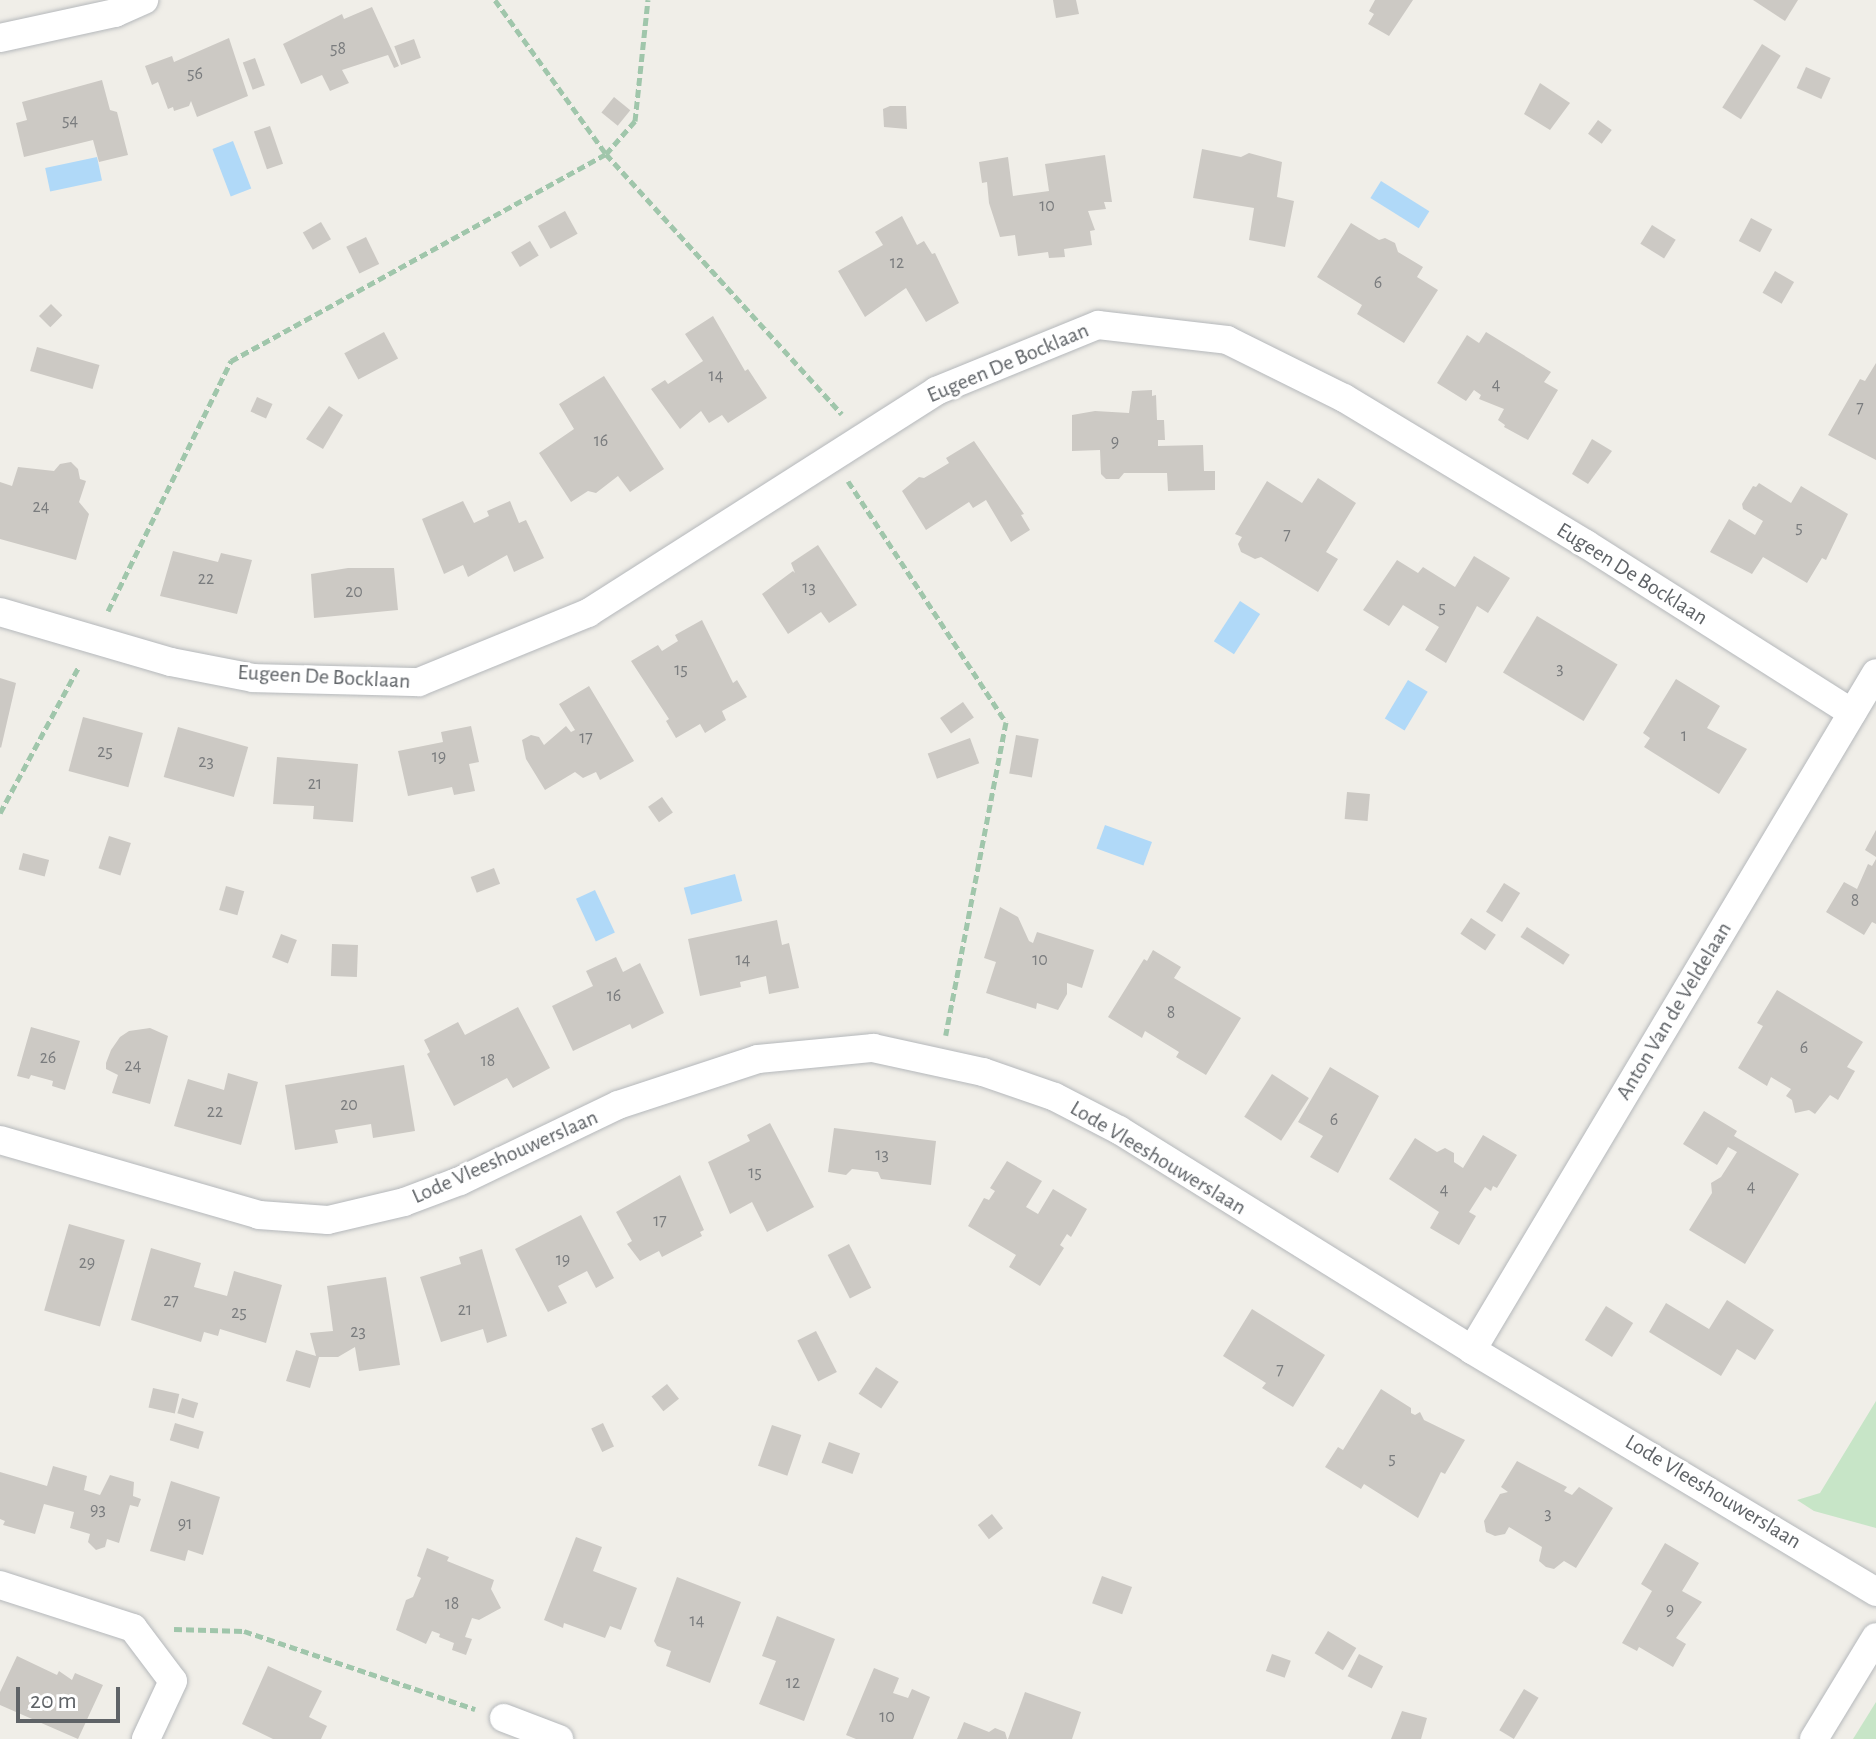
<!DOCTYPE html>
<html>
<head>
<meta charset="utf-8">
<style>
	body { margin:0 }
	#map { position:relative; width:1876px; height:1739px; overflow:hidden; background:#f0eee8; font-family:"Alegreya Sans",sans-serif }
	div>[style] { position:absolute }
	.green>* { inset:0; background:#c7e5c7 }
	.water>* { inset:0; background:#b0d9f8; transform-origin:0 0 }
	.building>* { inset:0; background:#ccc9c4; transform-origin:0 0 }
	.path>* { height:5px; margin-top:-2.5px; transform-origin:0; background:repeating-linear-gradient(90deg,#a0c6ab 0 8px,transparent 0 12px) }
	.roads { filter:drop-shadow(0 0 2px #b5b8bb) drop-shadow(0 0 2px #b5b8bb) }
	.street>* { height:28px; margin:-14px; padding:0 14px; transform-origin:14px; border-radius:14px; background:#fff }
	span { translate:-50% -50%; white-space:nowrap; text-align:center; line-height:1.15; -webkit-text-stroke:6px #fff; paint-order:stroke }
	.number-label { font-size:18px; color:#7a7c7e }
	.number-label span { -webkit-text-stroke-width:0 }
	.street-label { font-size:22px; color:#5f6367 }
	.scale { position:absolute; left:16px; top:1687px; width:104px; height:36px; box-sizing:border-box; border:4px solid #5f6367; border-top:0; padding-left:10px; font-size:24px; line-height:28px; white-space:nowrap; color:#5f6367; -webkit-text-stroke:6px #fff; paint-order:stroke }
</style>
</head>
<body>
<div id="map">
	<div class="green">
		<i style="clip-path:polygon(1876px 1401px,1876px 1528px,1814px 1511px,1797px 1500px,1820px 1493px)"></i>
		<i style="clip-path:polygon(1876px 1702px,1876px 1739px,1853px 1739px)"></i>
	</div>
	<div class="water">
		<i style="left:233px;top:141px;width:51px;height:22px;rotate:69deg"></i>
		<i style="left:97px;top:157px;width:24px;height:53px;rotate:78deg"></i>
		<i style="left:1381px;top:181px;width:57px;height:20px;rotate:32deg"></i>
		<i style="left:1240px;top:601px;width:24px;height:48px;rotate:33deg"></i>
		<i style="left:1408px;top:680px;width:23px;height:45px;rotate:31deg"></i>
		<i style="left:1105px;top:825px;width:50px;height:25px;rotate:20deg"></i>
		<i style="left:735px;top:874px;width:28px;height:53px;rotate:75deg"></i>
		<i style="left:595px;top:890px;width:47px;height:21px;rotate:65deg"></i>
	</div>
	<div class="building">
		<i style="clip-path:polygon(1053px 0,1076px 0,1079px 14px,1056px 18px)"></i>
		<i style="clip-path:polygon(1375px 0,1413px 0,1389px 36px,1368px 24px,1374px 14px,1369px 11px)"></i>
		<i style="clip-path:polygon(1753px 0,1798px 0,1785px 21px)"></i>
		<i style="clip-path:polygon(372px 7px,399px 66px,394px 68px,388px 55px,342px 70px,349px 83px,330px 91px,322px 75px,301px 84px,283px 44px,342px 14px,344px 19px)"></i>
		<i style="clip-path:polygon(229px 38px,248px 96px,197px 117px,191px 101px,189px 106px,174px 111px,173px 107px,168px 109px,158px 82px,152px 85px,145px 66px,172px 56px,174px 62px)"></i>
		<i style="left:414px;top:39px;width:20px;height:21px;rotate:70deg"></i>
		<i style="left:1762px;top:44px;width:22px;height:75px;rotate:32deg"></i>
		<i style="left:255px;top:58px;width:29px;height:13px;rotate:70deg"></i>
		<i style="left:1806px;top:67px;width:27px;height:23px;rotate:24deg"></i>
		<i style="clip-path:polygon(102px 80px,110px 110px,117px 112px,128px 155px,99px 162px,93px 140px,24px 157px,16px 123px,27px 120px,22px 102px)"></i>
		<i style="clip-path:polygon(1540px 83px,1570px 103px,1550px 130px,1524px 114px)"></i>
		<i style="left:614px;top:97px;width:21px;height:20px;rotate:39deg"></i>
		<i style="clip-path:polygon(890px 106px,906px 106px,907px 129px,884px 127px,883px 109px)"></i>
		<i style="left:1598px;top:120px;width:17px;height:17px;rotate:36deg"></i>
		<i style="left:270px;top:126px;width:40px;height:17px;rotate:71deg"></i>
		<i style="clip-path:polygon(1202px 149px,1241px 157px,1249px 153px,1282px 162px,1277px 197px,1294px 201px,1285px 247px,1249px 240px,1254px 208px,1193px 198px)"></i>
		<i style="clip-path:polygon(1105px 155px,1112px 202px,1104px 202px,1106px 209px,1088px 211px,1095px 230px,1090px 231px,1092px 245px,1064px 249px,1065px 257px,1049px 258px,1048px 252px,1018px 256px,1015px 235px,1000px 237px,989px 203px,987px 182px,982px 183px,979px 162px,1008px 157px,1013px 196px,1049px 191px,1045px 164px)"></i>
		<i style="left:565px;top:211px;width:26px;height:31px;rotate:61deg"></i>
		<i style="clip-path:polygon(902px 216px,917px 245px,924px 241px,932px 254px,935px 253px,959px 303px,926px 322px,906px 288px,865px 317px,838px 271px,883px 245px,875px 232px)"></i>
		<i style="left:1751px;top:218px;width:24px;height:26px;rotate:28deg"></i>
		<i style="left:321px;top:222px;width:20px;height:21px;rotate:60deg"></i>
		<i style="clip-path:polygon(1351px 223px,1379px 240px,1385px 238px,1395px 243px,1398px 252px,1423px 267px,1417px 277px,1438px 290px,1404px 343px,1357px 314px,1362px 305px,1317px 277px)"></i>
		<i style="left:1652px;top:225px;width:28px;height:22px;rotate:32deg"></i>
		<i style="left:366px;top:237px;width:30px;height:22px;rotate:64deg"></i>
		<i style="left:530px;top:241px;width:17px;height:22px;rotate:59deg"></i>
		<i style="left:1775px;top:271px;width:22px;height:25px;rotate:30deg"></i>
		<i style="left:51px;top:304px;width:16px;height:17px;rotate:45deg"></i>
		<i style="clip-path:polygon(713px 316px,745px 371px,748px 369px,767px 398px,728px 423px,722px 415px,709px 423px,701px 411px,680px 429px,651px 389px,665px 380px,668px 384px,703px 361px,685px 334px)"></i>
		<i style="left:384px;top:332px;width:30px;height:45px;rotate:62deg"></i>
		<i style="clip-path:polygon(1486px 332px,1551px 372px,1544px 382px,1558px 390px,1528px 440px,1504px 427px,1505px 425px,1498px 420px,1504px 409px,1479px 399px,1481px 395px,1474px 390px,1466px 401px,1437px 383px,1467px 335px,1479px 343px)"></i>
		<i style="left:37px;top:347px;width:65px;height:25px;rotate:16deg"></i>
		<i style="clip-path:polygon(1876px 363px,1876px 460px,1828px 435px,1860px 379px,1865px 381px)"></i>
		<i style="clip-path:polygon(604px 376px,664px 469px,630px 492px,618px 476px,596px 493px,588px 491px,571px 502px,539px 453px,574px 429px,559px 404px)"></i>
		<i style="clip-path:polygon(1152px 390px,1152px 396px,1156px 395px,1157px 420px,1164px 420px,1165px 440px,1158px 440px,1158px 446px,1203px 445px,1204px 471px,1215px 471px,1215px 490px,1168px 491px,1167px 473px,1124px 473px,1119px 479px,1106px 479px,1101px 474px,1100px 450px,1072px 451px,1072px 415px,1095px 411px,1129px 413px,1132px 391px)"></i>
		<i style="left:257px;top:397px;width:17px;height:16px;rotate:24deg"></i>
		<i style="clip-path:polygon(329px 406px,343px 415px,323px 449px,306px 439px)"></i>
		<i style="clip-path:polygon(1592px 439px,1612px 451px,1588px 484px,1572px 474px)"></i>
		<i style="clip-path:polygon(974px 441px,1024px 514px,1021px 515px,1030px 530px,1011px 542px,986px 500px,973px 508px,969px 502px,926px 530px,902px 491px,919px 477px,924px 478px,949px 463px,946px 458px)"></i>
		<i style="clip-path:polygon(71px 462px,78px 469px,80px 479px,86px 481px,79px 502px,89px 514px,76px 560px,0 539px,0 482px,12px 486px,18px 467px,54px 471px,60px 464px)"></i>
		<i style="clip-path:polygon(1318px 478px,1356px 503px,1326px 552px,1338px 559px,1318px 592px,1261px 557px,1255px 559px,1241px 552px,1238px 544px,1242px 537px,1235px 534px,1267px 481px,1302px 503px)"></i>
		<i style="clip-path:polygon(1759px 483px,1791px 503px,1801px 486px,1848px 514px,1826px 560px,1822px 558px,1807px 583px,1763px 557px,1752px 574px,1710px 552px,1729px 519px,1755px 535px,1763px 521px,1743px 509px,1742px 504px,1753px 486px,1756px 487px)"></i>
		<i style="clip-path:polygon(463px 501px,474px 523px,489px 516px,487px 511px,510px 501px,519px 523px,526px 520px,544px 558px,514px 572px,507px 555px,468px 577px,463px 565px,444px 574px,422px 519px)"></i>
		<i style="clip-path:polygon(818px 545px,857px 605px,829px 623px,821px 612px,788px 634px,762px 594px,793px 571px,795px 573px,791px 563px)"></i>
		<i style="clip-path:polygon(173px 551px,218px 562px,221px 553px,252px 560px,237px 614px,160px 596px)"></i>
		<i style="clip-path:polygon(1474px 556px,1510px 578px,1488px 613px,1477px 606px,1446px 663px,1425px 650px,1439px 627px,1403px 605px,1389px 626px,1363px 610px,1397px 560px,1418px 573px,1423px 567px,1455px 587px)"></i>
		<i style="clip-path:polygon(348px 568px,394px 568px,398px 610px,314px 618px,311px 574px)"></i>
		<i style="left:1537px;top:616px;width:94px;height:66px;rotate:31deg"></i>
		<i style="clip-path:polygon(702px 620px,733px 683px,737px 680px,747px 697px,722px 711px,726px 720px,705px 733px,700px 724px,676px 738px,666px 721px,669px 719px,631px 661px,658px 645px,662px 651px,678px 641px,675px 635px)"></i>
		<i style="clip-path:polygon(0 678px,16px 683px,1px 748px,0 747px)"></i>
		<i style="clip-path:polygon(1676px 679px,1720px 706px,1707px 728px,1747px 749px,1719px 794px,1644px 747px,1650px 738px,1643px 733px)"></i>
		<i style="clip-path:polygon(589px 686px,634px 761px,600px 780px,596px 772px,583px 778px,575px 772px,545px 790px,526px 759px,522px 740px,531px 735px,539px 737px,544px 745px,566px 726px,571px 732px,575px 730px,559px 704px)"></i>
		<i style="left:963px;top:702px;width:19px;height:28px;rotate:55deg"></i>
		<i style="left:83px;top:717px;width:62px;height:56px;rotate:15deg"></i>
		<i style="clip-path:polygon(471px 726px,479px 762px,469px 764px,475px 791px,454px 795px,452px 787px,408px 796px,398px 751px,443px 742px,441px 732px)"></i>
		<i style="left:178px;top:727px;width:73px;height:52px;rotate:16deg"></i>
		<i style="left:1016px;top:735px;width:23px;height:39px;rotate:10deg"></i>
		<i style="left:970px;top:738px;width:27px;height:45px;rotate:70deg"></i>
		<i style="clip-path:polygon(277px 757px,358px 764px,353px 822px,313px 819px,314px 806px,273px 804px)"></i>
		<i style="left:1347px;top:792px;width:23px;height:27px;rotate:5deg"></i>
		<i style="left:662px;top:797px;width:19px;height:17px;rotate:55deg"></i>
		<i style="clip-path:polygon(1876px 830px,1876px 857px,1865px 850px)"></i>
		<i style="left:109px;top:836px;width:23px;height:34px;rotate:18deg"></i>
		<i style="left:23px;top:853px;width:27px;height:17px;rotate:15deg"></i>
		<i style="clip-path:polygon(1876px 859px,1876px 924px,1872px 922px,1864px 935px,1826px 912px,1844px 882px,1857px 889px,1868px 864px,1872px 866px)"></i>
		<i style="left:494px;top:868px;width:17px;height:25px;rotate:69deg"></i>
		<i style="left:1504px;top:883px;width:19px;height:34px;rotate:32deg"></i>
		<i style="left:226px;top:886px;width:19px;height:25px;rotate:16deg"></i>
		<i style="clip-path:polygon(1000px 907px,1018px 917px,1029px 941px,1033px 943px,1037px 932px,1094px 950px,1082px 988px,1067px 983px,1067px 994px,1058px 1010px,1037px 1003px,1036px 1009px,986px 993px,996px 962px,984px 958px)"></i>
		<i style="left:1471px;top:918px;width:30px;height:19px;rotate:34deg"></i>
		<i style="clip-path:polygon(777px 920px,782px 945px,789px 943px,799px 988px,769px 994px,766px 976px,740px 982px,741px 987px,700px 996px,688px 939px)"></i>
		<i style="left:1527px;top:927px;width:51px;height:12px;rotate:33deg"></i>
		<i style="left:281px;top:934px;width:17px;height:25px;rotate:21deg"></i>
		<i style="left:332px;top:944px;width:26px;height:32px;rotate:2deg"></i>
		<i style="clip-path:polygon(1153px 950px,1181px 967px,1174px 978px,1241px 1018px,1206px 1075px,1176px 1057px,1179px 1052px,1145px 1031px,1142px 1038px,1108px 1017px,1144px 959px,1147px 961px)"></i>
		<i style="clip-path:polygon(616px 957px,623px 972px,640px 963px,664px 1013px,632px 1029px,630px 1024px,573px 1051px,552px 1006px,593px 986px,586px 971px)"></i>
		<i style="clip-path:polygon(1777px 990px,1863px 1042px,1847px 1067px,1855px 1071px,1838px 1100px,1830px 1095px,1815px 1114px,1809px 1110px,1795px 1113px,1792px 1100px,1786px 1096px,1791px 1089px,1771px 1077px,1767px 1086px,1738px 1068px,1763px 1026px,1757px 1023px)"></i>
		<i style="clip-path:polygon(518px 1007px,550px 1068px,513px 1088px,507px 1078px,454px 1106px,427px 1054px,430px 1052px,424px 1040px,458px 1022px,465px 1035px)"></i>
		<i style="clip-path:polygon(31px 1027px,80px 1041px,65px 1090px,52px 1086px,53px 1081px,31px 1075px,29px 1079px,17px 1076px)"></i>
		<i style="clip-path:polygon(150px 1028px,168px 1036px,150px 1104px,112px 1093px,118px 1075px,106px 1069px,106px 1063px,111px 1050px,120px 1037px,129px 1031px)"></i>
		<i style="clip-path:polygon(404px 1065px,415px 1131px,373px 1138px,371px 1124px,335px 1130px,338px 1143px,295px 1150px,285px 1085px)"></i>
		<i style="clip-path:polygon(1330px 1067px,1379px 1096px,1338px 1173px,1310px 1157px,1323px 1136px,1298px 1122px)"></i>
		<i style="clip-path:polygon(228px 1073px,258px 1082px,241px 1145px,174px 1126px,188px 1079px,224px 1090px)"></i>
		<i style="left:1272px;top:1074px;width:44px;height:51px;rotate:33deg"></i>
		<i style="clip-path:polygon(1704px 1111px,1737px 1131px,1734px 1136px,1799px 1174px,1745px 1264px,1689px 1230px,1712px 1193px,1711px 1183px,1721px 1177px,1737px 1152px,1728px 1147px,1717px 1165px,1683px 1144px)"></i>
		<i style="clip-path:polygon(770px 1123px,814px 1207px,767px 1232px,752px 1202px,730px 1214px,708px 1162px,750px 1141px,747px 1135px)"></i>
		<i style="clip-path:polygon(834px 1128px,936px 1141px,931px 1185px,881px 1179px,878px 1172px,852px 1169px,846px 1175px,828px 1172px)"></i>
		<i style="clip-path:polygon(1483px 1135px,1517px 1155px,1497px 1188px,1493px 1186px,1491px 1191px,1485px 1187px,1469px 1212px,1476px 1216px,1459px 1245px,1430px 1228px,1439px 1212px,1389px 1179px,1415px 1138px,1437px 1152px,1445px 1148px,1454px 1153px,1454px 1162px,1463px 1168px)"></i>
		<i style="clip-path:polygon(1007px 1161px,1042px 1181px,1026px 1207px,1038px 1214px,1053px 1189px,1087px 1209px,1071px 1237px,1067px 1234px,1060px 1245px,1064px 1248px,1040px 1286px,1009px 1267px,1016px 1255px,968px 1226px,984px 1198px,989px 1200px,995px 1191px,990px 1188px)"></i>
		<i style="clip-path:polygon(680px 1175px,704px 1230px,700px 1232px,702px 1236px,662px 1257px,659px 1251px,640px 1261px,627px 1244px,632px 1241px,616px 1212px)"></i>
		<i style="clip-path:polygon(581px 1215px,614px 1278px,596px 1288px,587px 1271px,558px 1286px,567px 1303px,548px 1312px,515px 1249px)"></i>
		<i style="left:69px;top:1224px;width:58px;height:90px;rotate:16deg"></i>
		<i style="left:849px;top:1244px;width:49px;height:24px;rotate:63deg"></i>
		<i style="clip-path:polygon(151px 1248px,201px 1263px,194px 1287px,227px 1296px,234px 1271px,282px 1285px,266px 1343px,220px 1329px,218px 1336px,204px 1332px,201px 1342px,131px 1320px)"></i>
		<i style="clip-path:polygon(482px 1249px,507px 1336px,487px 1343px,483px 1329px,441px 1342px,420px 1277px,461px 1264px,459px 1257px)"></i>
		<i style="clip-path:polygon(386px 1277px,400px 1365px,359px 1371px,355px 1347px,338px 1357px,319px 1357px,310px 1388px,286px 1381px,296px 1350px,316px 1356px,310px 1333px,333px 1331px,327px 1286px)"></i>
		<i style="clip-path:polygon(1727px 1300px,1774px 1330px,1755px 1360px,1737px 1349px,1721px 1376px,1649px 1332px,1666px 1303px,1709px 1329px)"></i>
		<i style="left:1606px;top:1306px;width:32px;height:40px;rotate:32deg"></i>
		<i style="clip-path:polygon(1252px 1309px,1325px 1355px,1293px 1407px,1262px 1388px,1266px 1383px,1223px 1356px)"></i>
		<i style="left:816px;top:1331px;width:46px;height:21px;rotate:63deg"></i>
		<i style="left:876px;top:1367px;width:27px;height:32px;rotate:33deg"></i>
		<i style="left:667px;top:1384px;width:19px;height:20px;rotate:51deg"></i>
		<i style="left:153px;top:1388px;width:27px;height:20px;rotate:13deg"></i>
		<i style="clip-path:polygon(1381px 1389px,1411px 1408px,1411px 1413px,1415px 1415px,1420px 1412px,1424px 1420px,1465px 1440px,1445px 1474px,1441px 1472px,1418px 1518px,1364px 1484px,1361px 1489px,1325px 1467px,1338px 1447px,1343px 1450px)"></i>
		<i style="left:182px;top:1398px;width:17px;height:16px;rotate:17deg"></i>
		<i style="left:175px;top:1423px;width:30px;height:18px;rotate:17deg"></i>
		<i style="left:603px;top:1423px;width:26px;height:13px;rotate:65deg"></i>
		<i style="left:772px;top:1425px;width:31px;height:43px;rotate:19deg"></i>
		<i style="left:829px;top:1442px;width:33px;height:22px;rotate:20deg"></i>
		<i style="clip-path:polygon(1517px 1461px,1567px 1487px,1564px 1491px,1572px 1495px,1579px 1487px,1613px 1508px,1576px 1568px,1564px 1561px,1554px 1569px,1546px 1567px,1539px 1561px,1542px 1547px,1509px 1527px,1505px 1534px,1495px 1536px,1486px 1532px,1484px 1521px,1500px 1494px,1508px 1492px,1501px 1487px)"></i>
		<i style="clip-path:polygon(53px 1466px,87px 1476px,84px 1490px,100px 1495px,110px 1475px,134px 1482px,133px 1496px,141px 1499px,138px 1507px,130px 1505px,119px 1543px,107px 1539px,105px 1547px,96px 1550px,88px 1542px,90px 1534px,70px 1528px,74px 1512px,44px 1504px,35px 1534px,3px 1525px,5px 1521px,0 1519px,0 1472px,47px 1486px)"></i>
		<i style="clip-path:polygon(171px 1481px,220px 1497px,203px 1555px,188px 1550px,185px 1561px,150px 1551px)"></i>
		<i style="left:992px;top:1514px;width:18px;height:18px;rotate:52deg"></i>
		<i style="clip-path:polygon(576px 1537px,602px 1547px,593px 1571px,637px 1588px,621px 1630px,610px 1626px,605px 1638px,564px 1623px,563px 1628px,544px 1620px)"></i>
		<i style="clip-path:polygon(1665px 1543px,1699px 1563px,1682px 1591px,1702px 1602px,1676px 1638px,1686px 1644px,1673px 1667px,1639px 1647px,1637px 1651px,1622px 1643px,1652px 1591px,1641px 1584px)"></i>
		<i style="clip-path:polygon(427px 1548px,449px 1557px,447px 1561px,494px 1580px,491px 1589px,501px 1608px,479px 1620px,472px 1618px,465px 1637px,472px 1639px,466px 1655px,452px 1650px,454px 1643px,439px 1637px,440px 1634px,432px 1631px,426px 1644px,396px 1630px,406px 1600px,413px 1597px,421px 1578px,417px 1576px)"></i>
		<i style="left:1102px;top:1576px;width:32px;height:29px;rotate:20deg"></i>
		<i style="clip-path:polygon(677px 1577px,741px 1602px,710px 1683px,666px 1666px,671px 1651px,657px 1646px,654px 1641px)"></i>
		<i style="clip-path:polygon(777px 1616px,835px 1639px,804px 1721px,759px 1704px,776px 1661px,762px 1656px)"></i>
		<i style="left:1328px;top:1631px;width:33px;height:26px;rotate:31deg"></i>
		<i style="left:1272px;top:1654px;width:20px;height:18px;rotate:20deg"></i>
		<i style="left:1359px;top:1654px;width:27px;height:25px;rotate:27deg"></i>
		<i style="clip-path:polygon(17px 1656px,57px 1675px,59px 1671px,72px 1680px,75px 1673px,103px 1685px,78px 1739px,0 1705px,0 1692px)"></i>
		<i style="clip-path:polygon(268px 1666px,322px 1691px,309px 1717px,327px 1726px,321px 1739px,273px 1739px,242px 1724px)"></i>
		<i style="clip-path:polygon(874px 1668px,899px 1678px,893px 1693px,908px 1698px,912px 1689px,930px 1697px,913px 1739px,856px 1739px,846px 1735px)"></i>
		<i style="left:1524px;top:1689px;width:17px;height:48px;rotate:31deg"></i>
		<i style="clip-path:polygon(1025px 1692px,1081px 1712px,1072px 1739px,1008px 1739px)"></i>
		<i style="clip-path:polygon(1402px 1711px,1427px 1718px,1421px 1739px,1391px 1739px)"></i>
		<i style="clip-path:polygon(964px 1722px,989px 1732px,995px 1728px,1005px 1732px,1007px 1739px,957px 1739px)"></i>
	</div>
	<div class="path">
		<i style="left:495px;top:0;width:190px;rotate:54.2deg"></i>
		<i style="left:606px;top:154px;width:351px;rotate:47.8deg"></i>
		<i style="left:848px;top:481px;width:288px;rotate:56.8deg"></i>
		<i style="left:1006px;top:722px;width:319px;rotate:100.9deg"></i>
		<i style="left:108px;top:611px;width:279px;rotate:-63.8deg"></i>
		<i style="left:231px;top:361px;width:428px;rotate:-28.9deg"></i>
		<i style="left:606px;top:154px;width:44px;rotate:-48.7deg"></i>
		<i style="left:635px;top:121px;width:122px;rotate:-83.9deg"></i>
		<i style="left:0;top:813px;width:167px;rotate:-61.7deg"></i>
		<i style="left:174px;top:1629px;width:70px;rotate:1.6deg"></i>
		<i style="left:244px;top:1631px;width:244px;rotate:18.7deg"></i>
	</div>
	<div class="roads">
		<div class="street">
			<i style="left:0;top:38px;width:118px;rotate:-12.3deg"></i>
			<i style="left:115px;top:13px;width:32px;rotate:-24deg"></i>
			<i style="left:0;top:612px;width:178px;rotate:16.3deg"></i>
			<i style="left:171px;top:662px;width:84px;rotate:11deg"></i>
			<i style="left:253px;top:678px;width:166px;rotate:1.4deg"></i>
			<i style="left:419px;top:682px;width:183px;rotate:-22.2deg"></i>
			<i style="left:588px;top:613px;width:413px;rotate:-32.5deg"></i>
			<i style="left:936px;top:391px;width:175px;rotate:-22.2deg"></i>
			<i style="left:1098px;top:325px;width:130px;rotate:6.6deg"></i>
			<i style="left:1227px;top:340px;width:131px;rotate:26.4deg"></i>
			<i style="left:1344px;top:398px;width:283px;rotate:31.1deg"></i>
			<i style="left:1586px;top:544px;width:315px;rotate:32.4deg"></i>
			<i style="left:0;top:1140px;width:270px;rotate:16.1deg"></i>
			<i style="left:259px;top:1215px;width:69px;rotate:4.1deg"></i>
			<i style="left:328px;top:1220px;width:78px;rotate:-13.3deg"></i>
			<i style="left:404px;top:1202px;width:60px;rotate:-20.6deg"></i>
			<i style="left:460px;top:1181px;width:175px;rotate:-25.7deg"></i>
			<i style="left:618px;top:1105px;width:147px;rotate:-18.2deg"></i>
			<i style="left:758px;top:1059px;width:116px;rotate:-5.5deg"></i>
			<i style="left:873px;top:1048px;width:113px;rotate:12.3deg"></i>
			<i style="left:983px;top:1072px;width:76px;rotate:19.1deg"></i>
			<i style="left:1055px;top:1097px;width:72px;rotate:27.3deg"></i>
			<i style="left:1119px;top:1130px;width:416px;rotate:31.9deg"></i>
			<i style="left:1472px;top:1350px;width:471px;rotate:30.9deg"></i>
			<i style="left:1472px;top:1350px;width:788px;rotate:-59.17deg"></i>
			<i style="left:0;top:1585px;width:140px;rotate:17.9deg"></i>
			<i style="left:133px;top:1628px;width:66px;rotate:53deg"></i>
			<i style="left:173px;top:1681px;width:64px;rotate:115deg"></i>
			<i style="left:504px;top:1718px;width:59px;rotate:20.9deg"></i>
			<i style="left:1814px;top:1739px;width:119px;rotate:-58.7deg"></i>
		</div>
	</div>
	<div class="number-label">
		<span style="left:338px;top:49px">58</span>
		<span style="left:195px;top:74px">56</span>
		<span style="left:70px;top:121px">54</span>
		<span style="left:1047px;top:206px">10</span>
		<span style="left:897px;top:263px">12</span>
		<span style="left:1378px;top:283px">6</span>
		<span style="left:716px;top:376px">14</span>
		<span style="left:1496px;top:385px">4</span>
		<span style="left:1860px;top:408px">7</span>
		<span style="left:601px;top:441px">16</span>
		<span style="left:1115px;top:442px">9</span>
		<span style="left:41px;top:507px">24</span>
		<span style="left:1799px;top:528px">5</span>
		<span style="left:1287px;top:535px">7</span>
		<span style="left:206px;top:579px">22</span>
		<span style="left:809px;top:588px">13</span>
		<span style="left:354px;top:592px">20</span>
		<span style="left:1442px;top:608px">5</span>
		<span style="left:1560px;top:669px">3</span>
		<span style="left:681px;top:670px">15</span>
		<span style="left:1684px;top:736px">1</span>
		<span style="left:586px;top:738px">17</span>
		<span style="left:105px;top:752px">25</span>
		<span style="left:439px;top:757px">19</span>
		<span style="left:206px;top:762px">23</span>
		<span style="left:315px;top:784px">21</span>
		<span style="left:1855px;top:901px">8</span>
		<span style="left:743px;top:960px">14</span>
		<span style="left:1040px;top:960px">10</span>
		<span style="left:614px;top:996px">16</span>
		<span style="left:1171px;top:1013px">8</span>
		<span style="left:1804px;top:1048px">6</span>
		<span style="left:48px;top:1058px">26</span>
		<span style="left:488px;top:1061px">18</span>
		<span style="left:133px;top:1066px">24</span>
		<span style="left:349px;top:1105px">20</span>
		<span style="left:215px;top:1112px">22</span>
		<span style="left:1334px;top:1120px">6</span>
		<span style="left:882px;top:1155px">13</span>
		<span style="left:755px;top:1173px">15</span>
		<span style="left:1751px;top:1187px">4</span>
		<span style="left:1444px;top:1190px">4</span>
		<span style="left:660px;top:1221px">17</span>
		<span style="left:563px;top:1260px">19</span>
		<span style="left:87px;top:1263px">29</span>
		<span style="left:171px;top:1301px">27</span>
		<span style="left:465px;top:1310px">21</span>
		<span style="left:239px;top:1313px">25</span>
		<span style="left:358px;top:1332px">23</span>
		<span style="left:1280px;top:1370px">7</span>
		<span style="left:1392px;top:1459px">5</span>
		<span style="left:98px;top:1510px">93</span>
		<span style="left:1548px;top:1514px">3</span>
		<span style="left:185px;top:1524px">91</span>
		<span style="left:452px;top:1604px">18</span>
		<span style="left:1670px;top:1610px">9</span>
		<span style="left:697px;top:1621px">14</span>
		<span style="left:793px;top:1683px">12</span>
		<span style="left:887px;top:1717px">10</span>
	</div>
	<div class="street-label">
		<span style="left:1008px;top:363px;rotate:-23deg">Eugeen De Bocklaan</span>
		<span style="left:1632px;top:574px;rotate:32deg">Eugeen De Bocklaan</span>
		<span style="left:324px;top:677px;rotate:3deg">Eugeen De Bocklaan</span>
		<span style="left:1674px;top:1011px;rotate:-59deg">Anton Van de Veldelaan</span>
		<span style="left:505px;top:1157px;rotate:-24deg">Lode Vleeshouwerslaan</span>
		<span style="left:1158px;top:1158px;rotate:31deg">Lode Vleeshouwerslaan</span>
		<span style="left:1713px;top:1492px;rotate:31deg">Lode Vleeshouwerslaan</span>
	</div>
	<div class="scale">20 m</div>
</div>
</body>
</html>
